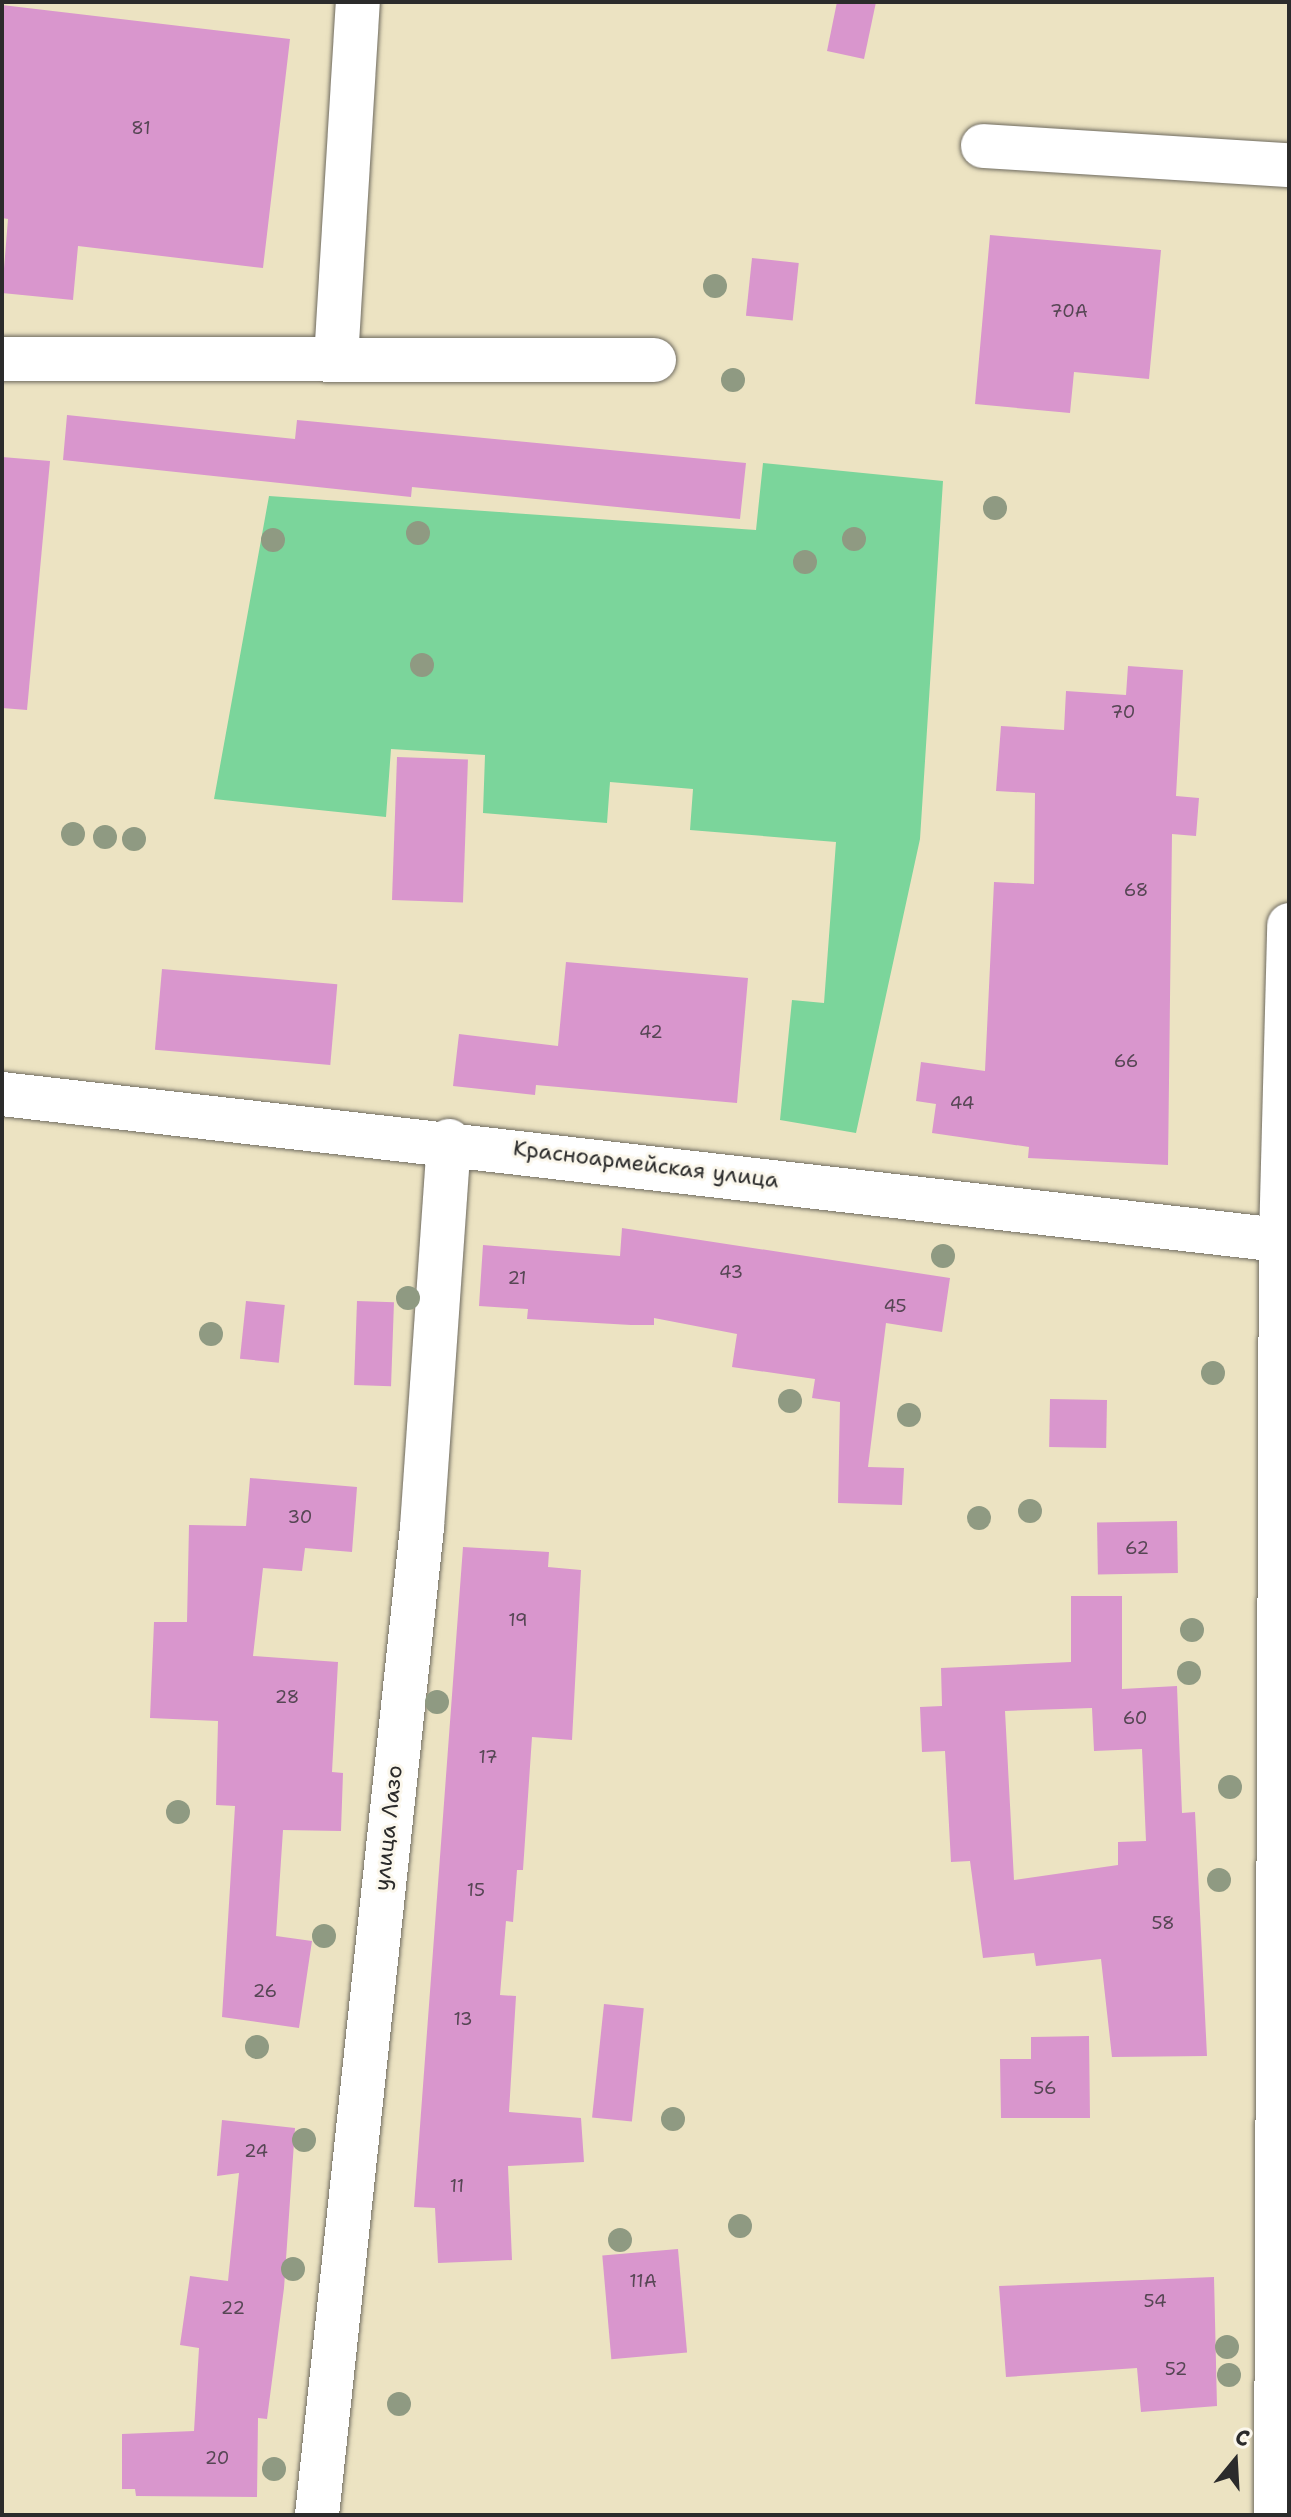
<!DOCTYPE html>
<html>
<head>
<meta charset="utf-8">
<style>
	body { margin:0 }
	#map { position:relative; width:1291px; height:2517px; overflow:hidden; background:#ece3c2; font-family:"Shantell Sans",sans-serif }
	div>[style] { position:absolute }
	.green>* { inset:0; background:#7bd59b }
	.building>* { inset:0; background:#d996cd; transform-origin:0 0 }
	.roads { filter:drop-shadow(0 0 2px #6f6b60) drop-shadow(0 0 2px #6f6b60) }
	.minor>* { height:44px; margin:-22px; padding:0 22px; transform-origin:22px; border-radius:22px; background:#fff }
	.trees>* { width:24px; height:24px; margin:-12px; border-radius:50%; background:#8f9a82 }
	span { translate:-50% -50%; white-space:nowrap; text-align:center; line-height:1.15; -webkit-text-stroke:6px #fbf7ec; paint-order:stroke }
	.number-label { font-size:18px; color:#564654 }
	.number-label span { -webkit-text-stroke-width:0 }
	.street-label { font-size:22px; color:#2b2b2b }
	.frame { position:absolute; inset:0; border:4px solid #2b2b2b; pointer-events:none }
	.north { position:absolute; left:1195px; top:2421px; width:80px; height:80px; -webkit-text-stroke:6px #fbf7ec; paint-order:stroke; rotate:18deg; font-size:22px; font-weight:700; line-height:32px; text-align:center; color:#2b2b2b }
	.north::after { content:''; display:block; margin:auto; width:28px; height:36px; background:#2b2b2b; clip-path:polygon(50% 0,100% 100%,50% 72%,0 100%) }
</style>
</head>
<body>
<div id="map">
	<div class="green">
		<i style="clip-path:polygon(763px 463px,943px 481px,920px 839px,856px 1133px,780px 1120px,792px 1000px,824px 1003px,836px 842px,690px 830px,693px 789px,610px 782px,607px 823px,483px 813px,485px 755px,391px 749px,386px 817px,214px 799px,269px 496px,756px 530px)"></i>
	</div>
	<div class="building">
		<i style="clip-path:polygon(837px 2px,876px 2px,864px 59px,827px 51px)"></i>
		<i style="clip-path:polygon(2px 5px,290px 39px,263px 268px,78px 246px,73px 300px,2px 293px,8px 219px,2px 218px)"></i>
		<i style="clip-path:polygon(990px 235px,1161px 250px,1149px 379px,1074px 372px,1070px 413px,975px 404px)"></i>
		<i style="left:752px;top:258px;width:47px;height:58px;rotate:6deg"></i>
		<i style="clip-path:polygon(67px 415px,295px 439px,297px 420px,746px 463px,740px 519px,412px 487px,411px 497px,63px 460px)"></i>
		<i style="clip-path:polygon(2px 457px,50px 461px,27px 710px,2px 708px)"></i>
		<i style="clip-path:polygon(1128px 666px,1183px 670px,1176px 796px,1199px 798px,1196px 836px,1172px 834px,1168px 1165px,1028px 1158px,1029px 1147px,932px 1133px,936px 1104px,916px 1101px,921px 1062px,985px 1071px,994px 882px,1034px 884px,1035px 793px,996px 791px,1001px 726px,1064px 730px,1066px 691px,1126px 695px)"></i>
		<i style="left:397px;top:757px;width:71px;height:143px;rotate:2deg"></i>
		<i style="clip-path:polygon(566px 962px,748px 978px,737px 1103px,536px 1085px,535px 1095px,453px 1086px,459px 1034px,558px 1046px)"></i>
		<i style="left:162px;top:969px;width:176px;height:81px;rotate:5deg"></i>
		<i style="clip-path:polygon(622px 1228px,950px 1278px,942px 1332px,886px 1323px,868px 1467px,904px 1468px,902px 1505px,838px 1503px,840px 1402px,812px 1398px,815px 1379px,732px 1367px,737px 1334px,654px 1318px,654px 1325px,631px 1325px,527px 1319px,528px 1309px,479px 1306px,483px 1245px,620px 1256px)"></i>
		<i style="left:246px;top:1301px;width:39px;height:58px;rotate:6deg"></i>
		<i style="left:357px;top:1301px;width:37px;height:84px;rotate:2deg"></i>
		<i style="left:1050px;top:1399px;width:57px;height:48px;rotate:1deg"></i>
		<i style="clip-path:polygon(250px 1478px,357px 1487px,352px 1552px,305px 1548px,302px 1571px,263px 1568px,253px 1656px,338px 1662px,332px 1772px,343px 1773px,341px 1831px,283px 1830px,276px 1936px,312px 1941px,299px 2028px,222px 2017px,235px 1806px,216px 1805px,218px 1721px,150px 1718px,154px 1622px,187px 1622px,189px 1525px,246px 1526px)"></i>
		<i style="left:1177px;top:1521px;width:52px;height:80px;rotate:89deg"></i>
		<i style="clip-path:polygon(463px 1547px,549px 1552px,548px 1567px,581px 1570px,572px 1740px,532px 1737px,523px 1870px,517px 1870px,513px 1922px,506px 1921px,500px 1995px,516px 1996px,509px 2112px,581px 2118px,584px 2162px,508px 2166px,512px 2260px,438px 2263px,435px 2208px,414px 2207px)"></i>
		<i style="clip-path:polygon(evenodd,1071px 1596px,1122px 1596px,1122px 1689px,1177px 1686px,1182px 1813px,1195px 1812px,1207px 2056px,1112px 2057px,1101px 1959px,1036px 1966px,1034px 1953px,983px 1958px,970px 1861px,951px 1862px,945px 1751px,922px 1752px,920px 1707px,942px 1706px,941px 1668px,1071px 1662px,1071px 1596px,1092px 1708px,1094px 1751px,1142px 1749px,1146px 1841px,1118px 1842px,1118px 1865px,1014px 1880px,1005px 1711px,1092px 1708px)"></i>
		<i style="left:604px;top:2004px;width:40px;height:114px;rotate:6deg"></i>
		<i style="clip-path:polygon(1089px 2036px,1090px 2118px,1001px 2118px,1000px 2059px,1031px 2059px,1031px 2037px)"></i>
		<i style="clip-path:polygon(222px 2120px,295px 2128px,284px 2288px,267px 2419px,258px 2418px,257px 2497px,136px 2496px,135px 2489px,122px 2489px,122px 2434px,194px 2431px,199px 2348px,180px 2345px,190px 2276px,228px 2281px,239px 2173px,217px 2176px)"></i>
		<i style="left:678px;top:2249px;width:104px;height:76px;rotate:85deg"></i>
		<i style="clip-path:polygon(1214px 2277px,1217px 2406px,1141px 2412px,1137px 2368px,1006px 2377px,999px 2286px)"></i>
	</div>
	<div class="roads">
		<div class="minor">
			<i style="left:983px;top:146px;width:307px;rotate:3.6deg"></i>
			<i style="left:2px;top:359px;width:652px;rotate:0.09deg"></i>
			<i style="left:336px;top:359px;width:358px;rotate:-86.5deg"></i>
			<i style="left:2px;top:1094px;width:1295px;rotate:6.52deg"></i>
			<i style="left:317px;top:2515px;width:994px;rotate:-83.93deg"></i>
			<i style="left:422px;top:1527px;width:387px;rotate:-86deg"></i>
			<i style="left:1276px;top:2515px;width:1275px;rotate:-89.78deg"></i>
			<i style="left:1281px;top:1240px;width:315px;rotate:-88.5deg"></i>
		</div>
	</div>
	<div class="trees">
		<i style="left:715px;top:286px"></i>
		<i style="left:733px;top:380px"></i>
		<i style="left:995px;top:508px"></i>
		<i style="left:418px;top:533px"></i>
		<i style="left:854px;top:539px"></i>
		<i style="left:273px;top:540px"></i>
		<i style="left:805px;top:562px"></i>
		<i style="left:422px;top:665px"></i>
		<i style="left:73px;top:834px"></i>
		<i style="left:105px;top:837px"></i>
		<i style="left:134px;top:839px"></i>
		<i style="left:943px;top:1256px"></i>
		<i style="left:408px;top:1298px"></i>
		<i style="left:211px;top:1334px"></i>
		<i style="left:1213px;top:1373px"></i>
		<i style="left:790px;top:1401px"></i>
		<i style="left:909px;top:1415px"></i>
		<i style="left:1030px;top:1511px"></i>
		<i style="left:979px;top:1518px"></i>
		<i style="left:1192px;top:1630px"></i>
		<i style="left:1189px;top:1673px"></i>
		<i style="left:437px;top:1702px"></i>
		<i style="left:1230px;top:1787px"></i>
		<i style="left:178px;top:1812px"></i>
		<i style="left:1219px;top:1880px"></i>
		<i style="left:324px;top:1936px"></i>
		<i style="left:257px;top:2047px"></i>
		<i style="left:673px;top:2119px"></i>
		<i style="left:304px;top:2140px"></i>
		<i style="left:740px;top:2226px"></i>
		<i style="left:620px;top:2240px"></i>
		<i style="left:293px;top:2269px"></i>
		<i style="left:1227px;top:2347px"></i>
		<i style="left:1229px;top:2375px"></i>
		<i style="left:399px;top:2404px"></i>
		<i style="left:274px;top:2469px"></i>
	</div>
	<div class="number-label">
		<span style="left:141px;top:128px">81</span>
		<span style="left:1069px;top:311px">70А</span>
		<span style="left:1123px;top:712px">70</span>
		<span style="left:1136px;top:890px">68</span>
		<span style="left:651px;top:1032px">42</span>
		<span style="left:1126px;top:1061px">66</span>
		<span style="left:962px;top:1103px">44</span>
		<span style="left:731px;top:1272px">43</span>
		<span style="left:517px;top:1278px">21</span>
		<span style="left:895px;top:1306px">45</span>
		<span style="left:300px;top:1517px">30</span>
		<span style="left:1137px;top:1548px">62</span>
		<span style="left:518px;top:1620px">19</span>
		<span style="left:287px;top:1697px">28</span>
		<span style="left:1135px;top:1718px">60</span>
		<span style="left:488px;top:1757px">17</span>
		<span style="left:476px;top:1890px">15</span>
		<span style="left:1163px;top:1923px">58</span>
		<span style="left:265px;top:1991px">26</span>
		<span style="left:463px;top:2019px">13</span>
		<span style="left:1045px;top:2088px">56</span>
		<span style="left:256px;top:2151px">24</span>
		<span style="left:457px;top:2186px">11</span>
		<span style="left:643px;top:2281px">11А</span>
		<span style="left:1155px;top:2301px">54</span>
		<span style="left:233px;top:2308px">22</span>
		<span style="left:1176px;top:2369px">52</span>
		<span style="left:217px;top:2458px">20</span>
	</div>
	<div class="street-label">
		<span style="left:646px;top:1164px;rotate:7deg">Красноармейская улица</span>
		<span style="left:388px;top:1828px;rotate:-84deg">улица Лазо</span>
	</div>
	<div class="frame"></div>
	<div class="north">С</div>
</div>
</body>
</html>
